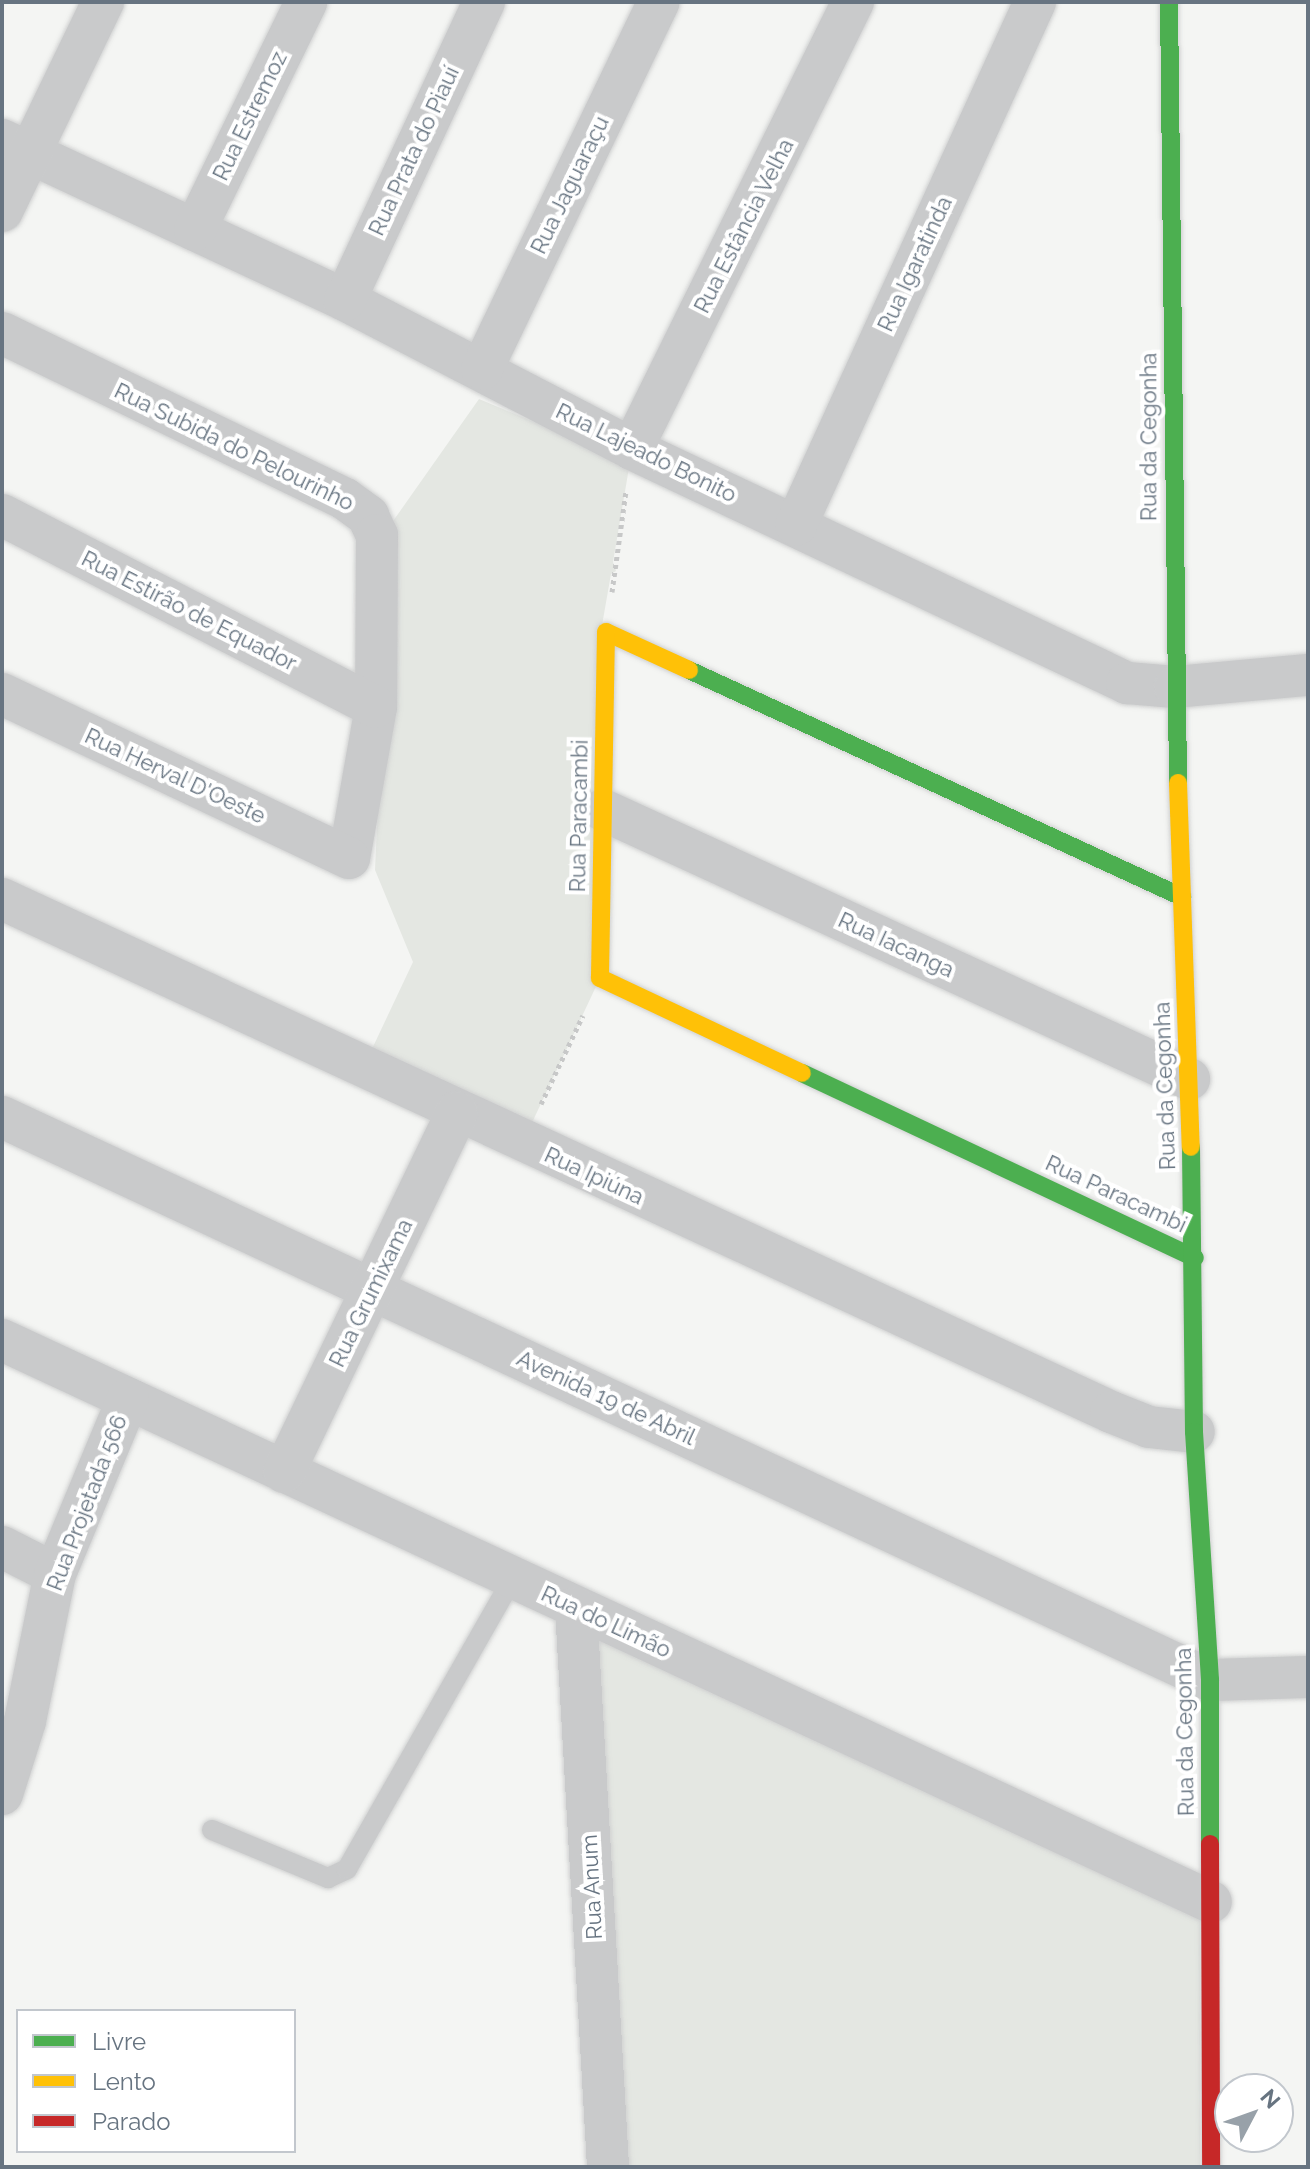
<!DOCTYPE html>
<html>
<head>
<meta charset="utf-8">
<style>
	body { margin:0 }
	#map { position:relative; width:1310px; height:2169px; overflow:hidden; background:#f4f5f3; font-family:Raleway,sans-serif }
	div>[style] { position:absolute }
	.green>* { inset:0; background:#e4e7e2 }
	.path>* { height:5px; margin-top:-2.5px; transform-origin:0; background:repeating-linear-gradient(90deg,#c7c8c8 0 4px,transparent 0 8px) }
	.roads { filter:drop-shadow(0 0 2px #d0d1d1) drop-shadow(0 0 2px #d0d1d1) }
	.lane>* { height:20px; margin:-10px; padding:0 10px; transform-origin:10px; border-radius:10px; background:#c9cacb }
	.street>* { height:42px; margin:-21px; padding:0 21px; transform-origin:21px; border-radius:21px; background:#c9cacb }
	.fast>* { height:18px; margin:-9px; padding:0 9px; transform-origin:9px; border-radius:9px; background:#4caf50 }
	.slow>* { height:18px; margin:-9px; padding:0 9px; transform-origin:9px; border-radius:9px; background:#ffc107 }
	.jam>* { height:18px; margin:-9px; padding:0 9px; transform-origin:9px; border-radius:9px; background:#c62828 }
	span { translate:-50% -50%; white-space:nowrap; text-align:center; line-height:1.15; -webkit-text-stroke:8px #fff; paint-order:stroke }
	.street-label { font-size:22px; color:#677481 }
	.frame { position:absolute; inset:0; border:4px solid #677481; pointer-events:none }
	.legend { position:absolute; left:16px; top:2009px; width:280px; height:144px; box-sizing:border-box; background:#fff; border:2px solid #c2c7cd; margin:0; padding:10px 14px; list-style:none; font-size:24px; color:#677481 }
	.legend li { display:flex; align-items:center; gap:16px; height:40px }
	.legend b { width:40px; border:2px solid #c2c7cd }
	.north { position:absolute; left:1214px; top:2073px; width:80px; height:80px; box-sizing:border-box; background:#fff; border:2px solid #c2c7cd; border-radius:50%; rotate:49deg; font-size:22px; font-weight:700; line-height:32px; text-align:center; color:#677481 }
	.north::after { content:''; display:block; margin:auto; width:28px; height:36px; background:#98a1a9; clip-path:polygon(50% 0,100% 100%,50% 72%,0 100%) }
</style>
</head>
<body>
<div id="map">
	<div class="green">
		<i style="clip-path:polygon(479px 399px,630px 462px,613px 562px,616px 571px,611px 574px,601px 631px,600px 978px,522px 1144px,363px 1068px,413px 962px,375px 870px,391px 524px)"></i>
		<i style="clip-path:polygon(589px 1625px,1200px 1906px,1200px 2167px,617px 2167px)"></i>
	</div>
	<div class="path">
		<i style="left:612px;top:592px;width:102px;rotate:-82.1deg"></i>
		<i style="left:541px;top:1104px;width:98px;rotate:-64.7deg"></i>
	</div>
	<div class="roads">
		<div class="lane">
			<i style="left:212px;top:1830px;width:126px;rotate:22.5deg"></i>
			<i style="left:328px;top:1878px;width:21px;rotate:-25deg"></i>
			<i style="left:347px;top:1869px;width:335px;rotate:-60.3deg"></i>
		</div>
		<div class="street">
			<i style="left:2px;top:140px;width:378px;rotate:25deg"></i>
			<i style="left:345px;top:300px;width:323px;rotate:27.4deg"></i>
			<i style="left:632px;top:449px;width:548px;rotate:25.3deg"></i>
			<i style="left:1127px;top:683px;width:48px;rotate:4.8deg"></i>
			<i style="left:1175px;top:687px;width:134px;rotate:-5.2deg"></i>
			<i style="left:2px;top:211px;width:232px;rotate:-64.2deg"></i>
			<i style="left:195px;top:230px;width:254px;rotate:-64deg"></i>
			<i style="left:345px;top:300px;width:329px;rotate:-65deg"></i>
			<i style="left:2px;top:333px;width:381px;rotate:25.8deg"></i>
			<i style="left:345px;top:499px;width:29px;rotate:36deg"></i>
			<i style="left:368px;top:516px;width:21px;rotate:65deg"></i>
			<i style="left:377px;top:535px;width:172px;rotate:90.3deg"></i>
			<i style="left:376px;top:707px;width:153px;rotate:100.1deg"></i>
			<i style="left:349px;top:858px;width:384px;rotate:-154.7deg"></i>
			<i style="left:482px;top:369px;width:407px;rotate:-64.3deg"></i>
			<i style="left:632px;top:449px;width:499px;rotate:-63.7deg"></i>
			<i style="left:2px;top:515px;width:420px;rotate:27.2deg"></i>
			<i style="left:796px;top:525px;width:575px;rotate:-65.44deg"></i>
			<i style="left:603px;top:810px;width:645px;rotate:24.66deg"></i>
			<i style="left:2px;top:899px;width:1222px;rotate:24.82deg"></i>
			<i style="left:1111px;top:1412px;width:41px;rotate:21.5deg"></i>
			<i style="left:1149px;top:1427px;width:45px;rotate:6.3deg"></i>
			<i style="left:2px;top:1117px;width:1333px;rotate:24.99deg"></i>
			<i style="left:1210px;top:1680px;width:98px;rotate:-1.8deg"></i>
			<i style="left:2px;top:1340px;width:1333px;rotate:24.93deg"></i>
			<i style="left:284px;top:1472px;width:399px;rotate:-64.3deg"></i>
			<i style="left:2px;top:1547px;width:59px;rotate:27deg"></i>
			<i style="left:576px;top:1608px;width:560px;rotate:86.72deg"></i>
			<i style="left:2px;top:1794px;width:77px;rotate:-72.5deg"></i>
			<i style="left:25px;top:1721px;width:150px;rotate:-78.5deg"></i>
			<i style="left:55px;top:1574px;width:190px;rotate:-67.4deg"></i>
		</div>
		<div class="fast">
			<i style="left:1169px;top:2px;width:781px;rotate:89.34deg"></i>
			<i style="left:689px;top:670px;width:543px;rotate:24.72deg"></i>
			<i style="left:802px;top:1073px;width:434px;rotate:25.2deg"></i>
			<i style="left:1191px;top:1147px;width:285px;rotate:89.4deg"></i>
			<i style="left:1194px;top:1432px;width:249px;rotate:86.3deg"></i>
			<i style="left:1210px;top:1680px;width:164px;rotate:90deg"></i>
		</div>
		<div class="slow">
			<i style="left:689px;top:670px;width:91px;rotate:-155.4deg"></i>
			<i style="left:606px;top:632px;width:346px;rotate:91deg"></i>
			<i style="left:600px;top:978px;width:223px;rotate:25.2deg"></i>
			<i style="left:1178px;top:783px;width:364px;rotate:88deg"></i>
		</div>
		<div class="jam">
			<i style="left:1210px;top:1844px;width:323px;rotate:89.8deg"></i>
		</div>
	</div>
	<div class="street-label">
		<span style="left:250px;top:116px;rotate:-64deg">Rua Estremoz</span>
		<span style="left:414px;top:151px;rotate:-65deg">Rua Prata do Piauí</span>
		<span style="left:570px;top:185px;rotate:-64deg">Rua Jaguaraçu</span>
		<span style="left:744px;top:226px;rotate:-63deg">Rua Estância Velha</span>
		<span style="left:915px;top:264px;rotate:-65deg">Rua Igaratinda</span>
		<span style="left:1149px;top:437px;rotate:-90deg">Rua da Cegonha</span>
		<span style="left:234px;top:447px;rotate:26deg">Rua Subida do Pelourinho</span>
		<span style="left:646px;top:453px;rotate:26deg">Rua Lajeado Bonito</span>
		<span style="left:189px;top:611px;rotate:27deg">Rua Estirão de Equador</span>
		<span style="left:175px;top:776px;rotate:25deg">Rua Herval D'Oeste</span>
		<span style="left:579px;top:816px;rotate:-89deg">Rua Paracambi</span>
		<span style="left:896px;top:945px;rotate:25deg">Rua Iacanga</span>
		<span style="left:1165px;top:1086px;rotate:-92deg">Rua da Cegonha</span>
		<span style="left:594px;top:1176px;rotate:25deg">Rua Ipiúna</span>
		<span style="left:1116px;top:1194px;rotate:25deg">Rua Paracambi</span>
		<span style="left:371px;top:1293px;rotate:-64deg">Rua Grumixama</span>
		<span style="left:606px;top:1398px;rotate:25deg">Avenida 19 de Abril</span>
		<span style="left:87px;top:1503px;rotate:-69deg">Rua Projetada 566</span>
		<span style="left:606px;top:1622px;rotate:25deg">Rua do Limão</span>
		<span style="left:1185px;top:1732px;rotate:-91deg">Rua da Cegonha</span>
		<span style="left:592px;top:1887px;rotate:-93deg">Rua Anum</span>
	</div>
	<div class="frame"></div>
	<ul class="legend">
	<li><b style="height:10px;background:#4caf50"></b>Livre</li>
	<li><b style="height:10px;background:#ffc107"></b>Lento</li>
	<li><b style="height:10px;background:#c62828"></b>Parado</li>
	</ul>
	<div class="north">N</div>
</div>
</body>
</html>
